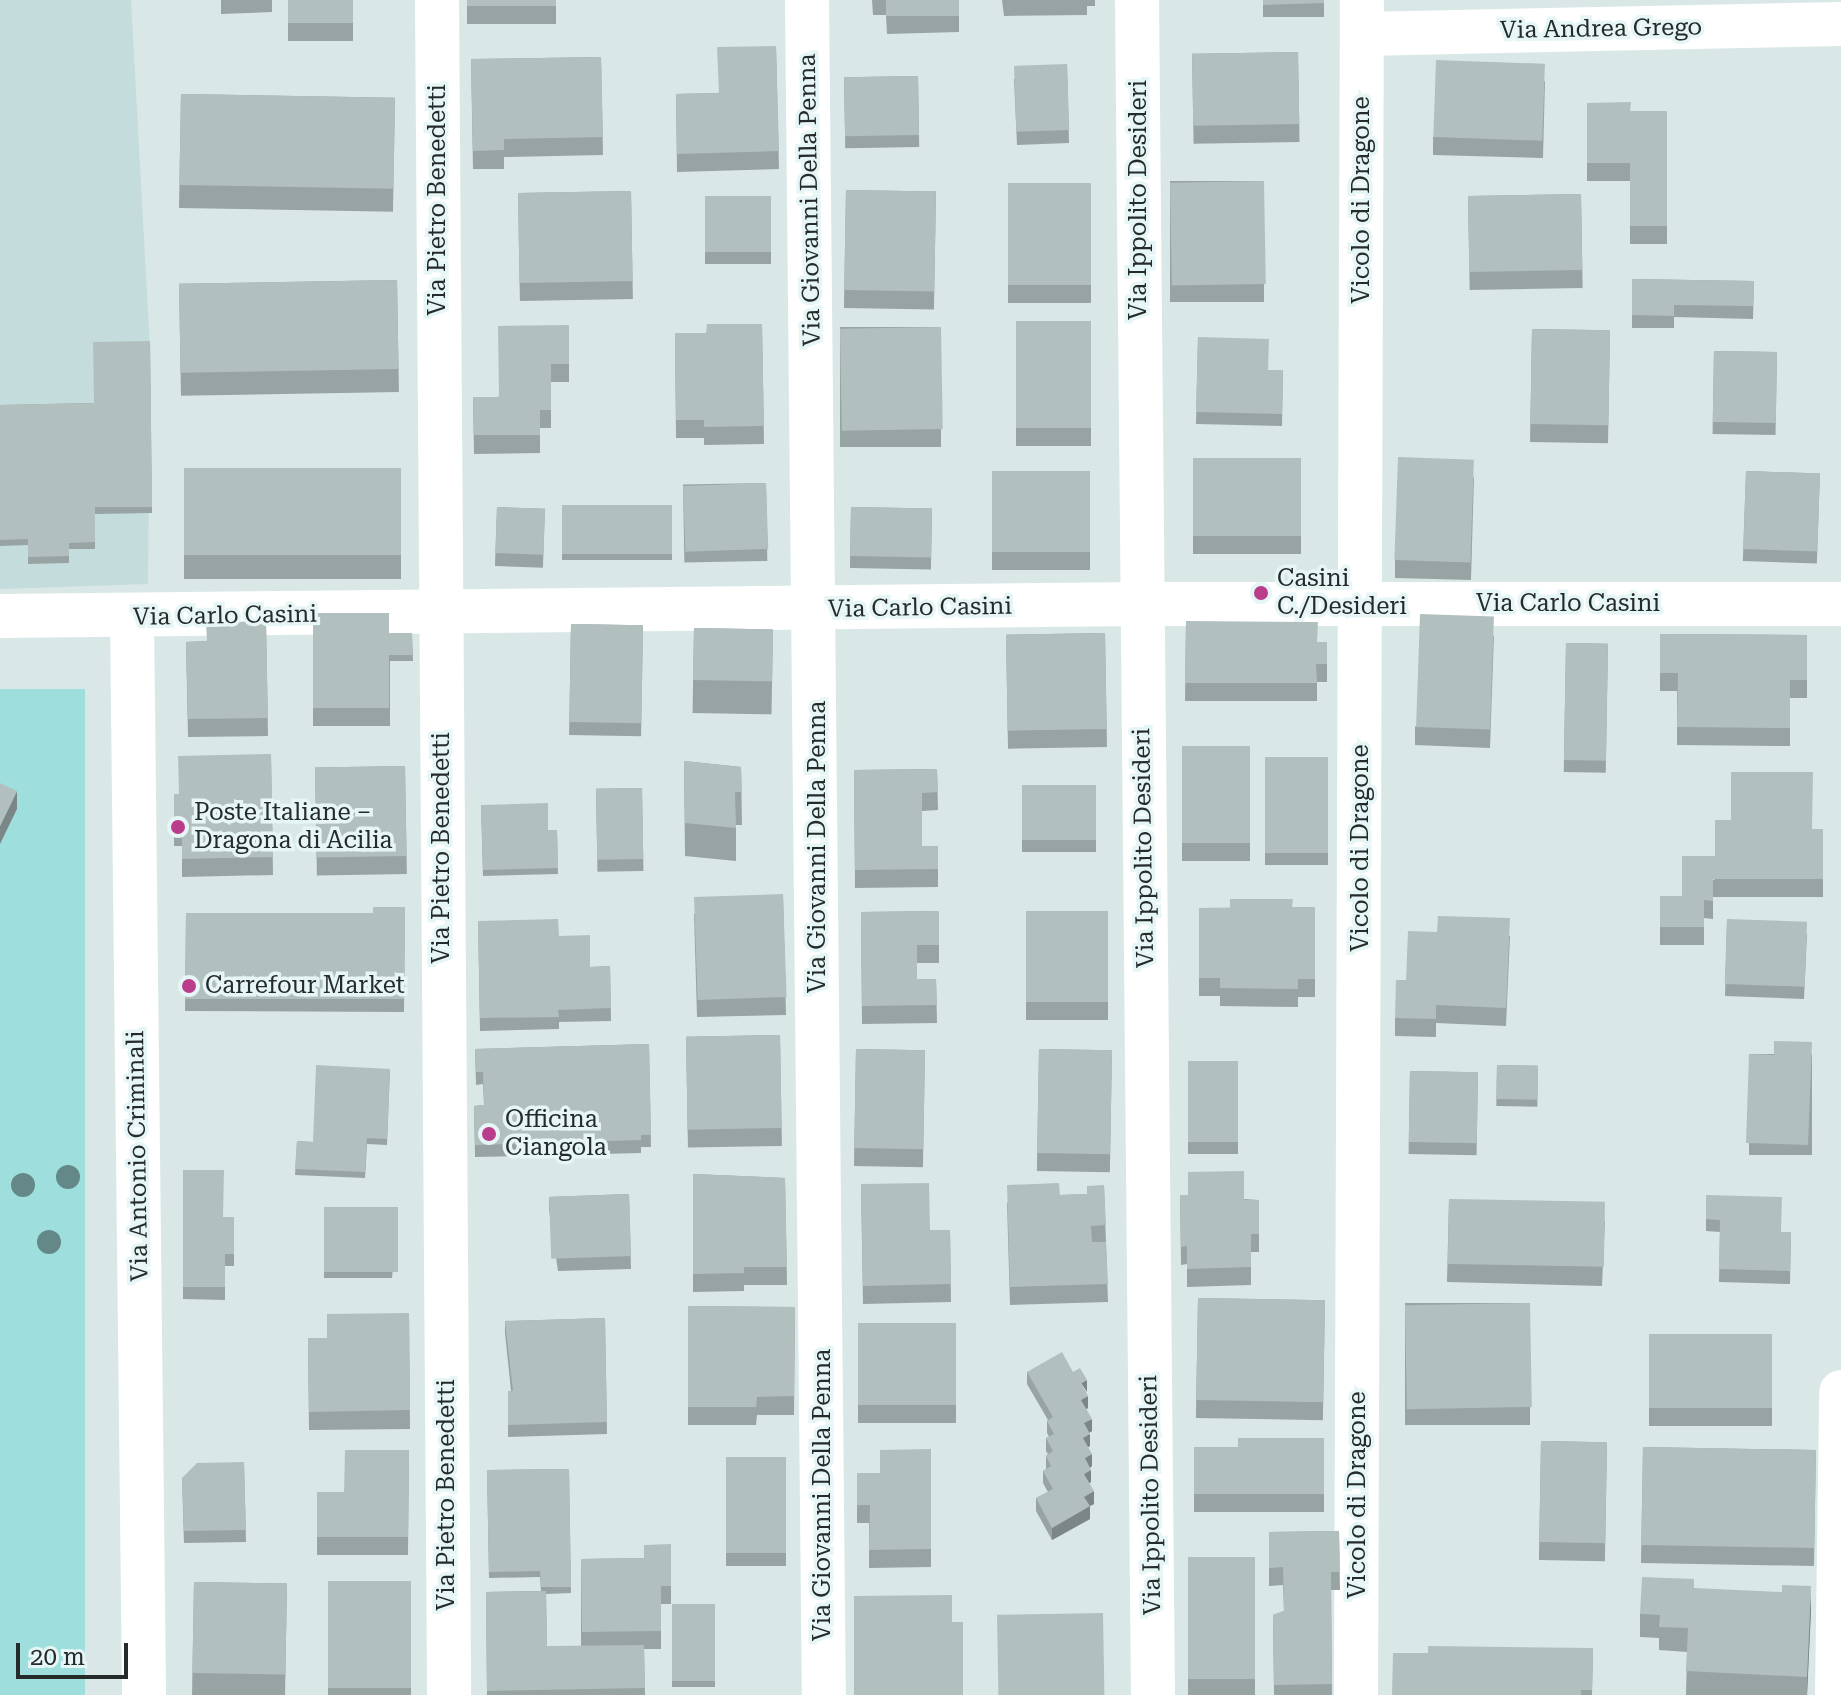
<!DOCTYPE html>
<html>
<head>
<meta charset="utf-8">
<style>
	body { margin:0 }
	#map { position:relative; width:1841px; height:1695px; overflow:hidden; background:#d9e8e7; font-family:"Roboto Serif",serif }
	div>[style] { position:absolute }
	.built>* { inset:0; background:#c5dcdc }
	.green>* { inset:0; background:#9edfde; transform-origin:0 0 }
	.minor>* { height:44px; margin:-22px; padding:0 22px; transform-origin:22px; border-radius:22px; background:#fff }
	.trees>* { width:24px; height:24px; margin:-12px; border-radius:50%; background:#648888 }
	.wall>* { inset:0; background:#98a4a4; transform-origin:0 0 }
	.shaded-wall>* { inset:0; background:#7c8686 }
	.building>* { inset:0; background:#b1bfbf; transform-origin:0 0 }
	.dots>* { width:22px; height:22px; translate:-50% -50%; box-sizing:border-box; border:4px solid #e6f5f5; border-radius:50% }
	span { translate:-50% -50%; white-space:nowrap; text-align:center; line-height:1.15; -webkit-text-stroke:7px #e6f5f5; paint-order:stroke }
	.street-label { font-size:24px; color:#252b2b }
	.poi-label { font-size:24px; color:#252b2b }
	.left { translate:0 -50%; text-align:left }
	.scale { position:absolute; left:16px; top:1643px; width:112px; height:36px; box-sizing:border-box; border:4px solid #252b2b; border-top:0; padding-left:10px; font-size:24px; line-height:28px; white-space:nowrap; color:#252b2b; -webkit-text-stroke:6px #e6f5f5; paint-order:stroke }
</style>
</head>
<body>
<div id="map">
	<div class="built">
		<i style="clip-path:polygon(0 0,131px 0,150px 348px,148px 584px,0 589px)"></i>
	</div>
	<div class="green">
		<i style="left:85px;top:689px;width:1006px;height:86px;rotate:90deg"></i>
	</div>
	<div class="minor">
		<i style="left:437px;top:0;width:1695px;rotate:89.59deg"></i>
		<i style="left:807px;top:0;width:1695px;rotate:89.43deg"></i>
		<i style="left:1137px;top:0;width:1695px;rotate:89.46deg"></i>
		<i style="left:1362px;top:34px;width:479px;rotate:-1.2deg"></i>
		<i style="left:0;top:616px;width:1141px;rotate:-0.6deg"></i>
		<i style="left:1141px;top:604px;width:700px"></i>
		<i style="left:132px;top:617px;width:1078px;rotate:89.36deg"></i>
		<i style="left:1356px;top:1695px;width:1695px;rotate:-89.8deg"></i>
		<i style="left:1837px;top:1695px;width:303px;rotate:-89.2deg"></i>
	</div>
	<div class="trees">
		<i style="left:68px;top:1177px"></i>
		<i style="left:23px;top:1185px"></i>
		<i style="left:49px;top:1242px"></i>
	</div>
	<div class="wall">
		<i style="clip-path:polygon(221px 0,272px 0,272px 12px,221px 14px)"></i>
		<i style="left:288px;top:0;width:65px;height:41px"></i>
		<i style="left:467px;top:0;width:89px;height:24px"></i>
		<i style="clip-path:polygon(872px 0,959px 0,959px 32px,887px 34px,886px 15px,873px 15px)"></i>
		<i style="clip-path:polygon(1002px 0,1095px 0,1095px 6px,1087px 6px,1087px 15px,1004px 16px)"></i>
		<i style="left:1263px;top:0;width:61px;height:17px"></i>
		<i style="clip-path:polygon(776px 46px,779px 169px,677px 172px,676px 94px,718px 93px)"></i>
		<i style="left:1298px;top:52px;width:90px;height:106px;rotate:89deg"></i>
		<i style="clip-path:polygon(601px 57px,603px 155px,504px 157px,504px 169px,473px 169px,471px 59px)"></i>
		<i style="clip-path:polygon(1067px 64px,1069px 143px,1017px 145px,1014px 79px)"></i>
		<i style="left:918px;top:76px;width:71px;height:74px;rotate:89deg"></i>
		<i style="clip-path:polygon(1545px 81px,1543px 158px,1433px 155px,1433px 137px)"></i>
		<i style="left:181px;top:94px;width:214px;height:114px;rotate:1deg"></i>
		<i style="clip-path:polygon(1587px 103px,1631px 111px,1667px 111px,1667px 244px,1630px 244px,1630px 181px,1587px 181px)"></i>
		<i style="left:1264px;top:181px;width:121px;height:94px;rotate:90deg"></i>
		<i style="left:1008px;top:183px;width:83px;height:120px"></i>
		<i style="left:846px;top:190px;width:90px;height:118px;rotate:1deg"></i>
		<i style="left:631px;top:191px;width:108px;height:113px;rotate:89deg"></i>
		<i style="left:1581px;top:194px;width:94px;height:113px;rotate:89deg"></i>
		<i style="left:705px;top:196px;width:66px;height:68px"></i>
		<i style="clip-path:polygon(1632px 279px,1754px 281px,1753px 319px,1674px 317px,1674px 328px,1632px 328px)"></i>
		<i style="left:397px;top:280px;width:112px;height:218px;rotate:89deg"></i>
		<i style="left:1016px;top:321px;width:75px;height:125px"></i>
		<i style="clip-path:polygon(762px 324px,764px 444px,704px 445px,704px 438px,676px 438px,675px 333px,706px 333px)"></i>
		<i style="clip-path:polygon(569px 325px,569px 382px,551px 382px,551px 428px,540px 428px,540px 453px,474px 454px,473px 397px,498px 397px)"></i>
		<i style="left:941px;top:327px;width:120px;height:101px;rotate:90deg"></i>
		<i style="left:1532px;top:329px;width:78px;height:113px;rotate:1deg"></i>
		<i style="clip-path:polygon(1198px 337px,1268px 370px,1283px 370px,1282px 426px,1196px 424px)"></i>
		<i style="clip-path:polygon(150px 341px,152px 513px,95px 514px,95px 549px,69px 549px,69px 563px,28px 564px,28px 545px,0 546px,0 405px,94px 403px)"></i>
		<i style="left:1714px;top:351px;width:63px;height:83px;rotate:1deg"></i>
		<i style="left:1193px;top:458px;width:108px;height:96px"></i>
		<i style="left:401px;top:468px;width:111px;height:217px;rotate:90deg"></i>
		<i style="left:1090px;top:471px;width:99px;height:98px;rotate:90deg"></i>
		<i style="left:1746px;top:471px;width:74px;height:90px;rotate:2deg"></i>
		<i style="clip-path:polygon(1474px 477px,1471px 580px,1395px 578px,1395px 560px)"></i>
		<i style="left:766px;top:483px;width:78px;height:83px;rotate:89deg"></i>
		<i style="left:672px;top:505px;width:55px;height:110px;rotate:90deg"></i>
		<i style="left:497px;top:507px;width:48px;height:59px;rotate:2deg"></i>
		<i style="left:851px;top:507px;width:81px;height:61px;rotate:1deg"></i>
		<i style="clip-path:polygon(313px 613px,389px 633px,412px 633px,413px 661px,390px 661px,390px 726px,313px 726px)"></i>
		<i style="clip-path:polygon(266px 621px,268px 736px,188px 737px,186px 642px,206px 641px)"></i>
		<i style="clip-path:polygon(1186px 621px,1317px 642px,1327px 660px,1327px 682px,1317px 682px,1317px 701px,1185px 701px)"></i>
		<i style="left:571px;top:624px;width:72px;height:111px;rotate:1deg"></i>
		<i style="left:694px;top:628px;width:79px;height:85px;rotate:1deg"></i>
		<i style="left:1105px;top:633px;width:114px;height:99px;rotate:89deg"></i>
		<i style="clip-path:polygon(1660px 634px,1807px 635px,1807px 698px,1790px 698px,1790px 746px,1677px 745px,1677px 691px,1660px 691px)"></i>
		<i style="clip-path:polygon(1494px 635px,1490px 748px,1415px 745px,1415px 727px)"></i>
		<i style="left:1566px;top:643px;width:42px;height:129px;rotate:1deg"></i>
		<i style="left:1182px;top:746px;width:68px;height:115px"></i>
		<i style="clip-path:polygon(271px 754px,273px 875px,182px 877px,182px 846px,174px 846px,174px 794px,179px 794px)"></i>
		<i style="left:1328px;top:757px;width:108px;height:63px;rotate:90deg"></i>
		<i style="clip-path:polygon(684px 761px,741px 767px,742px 825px,736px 825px,736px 861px,685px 856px)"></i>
		<i style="left:405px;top:766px;width:108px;height:90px;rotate:89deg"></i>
		<i style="clip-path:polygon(937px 769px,938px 810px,922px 811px,922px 846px,938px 846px,938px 887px,855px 888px,854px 770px)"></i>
		<i style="left:1022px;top:785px;width:74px;height:67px"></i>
		<i style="left:642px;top:788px;width:83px;height:46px;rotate:89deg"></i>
		<i style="clip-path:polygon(481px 805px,548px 830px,557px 830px,558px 874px,483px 876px)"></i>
		<i style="clip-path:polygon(1813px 829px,1823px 829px,1823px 897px,1713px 897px,1713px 919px,1704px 918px,1704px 945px,1660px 945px,1660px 896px,1682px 896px)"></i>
		<i style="clip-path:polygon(783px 894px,786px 1015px,697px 1017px,694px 914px)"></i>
		<i style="clip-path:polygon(405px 907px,404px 1012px,185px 1011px,186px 913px,373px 913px)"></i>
		<i style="clip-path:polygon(1315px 907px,1315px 997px,1298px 997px,1298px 1007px,1220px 1006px,1220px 996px,1199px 996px,1199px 908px)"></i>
		<i style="clip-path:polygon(939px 911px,939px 963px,917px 963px,917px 979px,936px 979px,937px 1023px,862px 1024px,861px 912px)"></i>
		<i style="left:1026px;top:911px;width:82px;height:109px"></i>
		<i style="clip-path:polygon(1727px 919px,1807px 934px,1804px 999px,1725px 996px)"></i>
		<i style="clip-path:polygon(478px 921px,559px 936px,590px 967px,610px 966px,611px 1021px,559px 1022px,559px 1029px,480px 1031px)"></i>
		<i style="clip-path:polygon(1437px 932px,1510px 936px,1506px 1026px,1436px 1023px,1436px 1037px,1395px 1036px,1395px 1018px,1406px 980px)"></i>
		<i style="left:780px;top:1035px;width:111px;height:94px;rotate:89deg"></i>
		<i style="clip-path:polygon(649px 1044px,651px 1147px,641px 1147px,641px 1153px,475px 1157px,474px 1106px,484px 1105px,483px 1084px,476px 1085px,475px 1049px)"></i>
		<i style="left:856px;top:1049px;width:69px;height:117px;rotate:1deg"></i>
		<i style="left:1039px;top:1049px;width:73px;height:122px;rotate:1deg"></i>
		<i style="left:1749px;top:1054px;width:63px;height:101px"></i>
		<i style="left:1188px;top:1061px;width:50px;height:93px"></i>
		<i style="left:1497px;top:1065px;width:41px;height:41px;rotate:1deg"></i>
		<i style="clip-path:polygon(390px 1069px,387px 1145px,367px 1144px,365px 1178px,295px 1175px,297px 1141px,313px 1142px)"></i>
		<i style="left:1410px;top:1071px;width:68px;height:83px;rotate:1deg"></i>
		<i style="clip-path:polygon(183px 1170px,223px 1217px,234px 1217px,234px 1266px,225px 1266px,225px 1300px,183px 1299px)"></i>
		<i style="clip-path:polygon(693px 1174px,785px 1178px,787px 1285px,744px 1285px,744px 1291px,693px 1292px)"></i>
		<i style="clip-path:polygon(861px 1184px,930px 1230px,950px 1230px,951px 1302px,863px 1304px)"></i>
		<i style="clip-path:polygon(1104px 1185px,1108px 1302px,1010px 1305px,1007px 1203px,1060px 1195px,1087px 1194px)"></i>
		<i style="clip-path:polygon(629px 1194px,631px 1269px,558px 1271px,549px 1209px,549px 1197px)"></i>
		<i style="clip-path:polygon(1180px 1195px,1259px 1200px,1259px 1252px,1251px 1252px,1251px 1285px,1187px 1287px,1187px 1264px,1181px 1265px)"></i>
		<i style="clip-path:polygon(1706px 1195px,1781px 1232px,1791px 1232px,1790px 1284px,1719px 1282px,1720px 1232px,1706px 1231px)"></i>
		<i style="clip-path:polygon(1449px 1199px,1605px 1221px,1602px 1286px,1447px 1282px)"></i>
		<i style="clip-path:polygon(324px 1207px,398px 1214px,392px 1278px,324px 1278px)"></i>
		<i style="left:1198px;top:1298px;width:127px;height:120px;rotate:1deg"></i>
		<i style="left:1530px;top:1303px;width:122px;height:125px;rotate:90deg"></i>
		<i style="clip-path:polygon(688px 1306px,795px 1307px,794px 1415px,757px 1415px,756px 1425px,688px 1425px)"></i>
		<i style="clip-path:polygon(409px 1313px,410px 1429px,309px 1430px,308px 1338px,327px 1338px)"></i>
		<i style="clip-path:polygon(605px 1318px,607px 1434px,508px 1437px,508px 1391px,511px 1391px,505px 1333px,505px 1321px)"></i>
		<i style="left:858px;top:1323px;width:98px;height:100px"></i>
		<i style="left:1772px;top:1334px;width:92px;height:123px;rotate:90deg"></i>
		<i style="clip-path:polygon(1027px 1372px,1073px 1372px,1086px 1393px,1088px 1408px,1086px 1409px,1092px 1431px,1089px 1433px,1090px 1446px,1088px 1447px,1092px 1466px,1090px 1468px,1091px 1482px,1089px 1483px,1094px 1504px,1090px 1506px,1090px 1519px,1052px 1540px,1036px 1511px,1036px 1498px,1048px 1492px,1043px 1483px,1043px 1471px,1046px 1469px,1046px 1456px,1048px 1454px,1046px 1451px,1046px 1438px,1049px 1437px,1047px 1433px,1047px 1421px,1048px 1420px,1027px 1384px)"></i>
		<i style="clip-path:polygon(1324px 1438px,1324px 1512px,1194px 1512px,1194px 1447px,1238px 1447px)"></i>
		<i style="left:1541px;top:1441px;width:66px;height:119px;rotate:1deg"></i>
		<i style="left:1643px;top:1447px;width:173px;height:116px;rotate:1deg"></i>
		<i style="clip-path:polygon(931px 1449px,931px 1567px,869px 1568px,869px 1523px,857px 1523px,857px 1473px,880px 1473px)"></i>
		<i style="clip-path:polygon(409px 1450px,408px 1555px,317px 1555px,317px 1492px,344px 1492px)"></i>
		<i style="left:786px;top:1457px;width:109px;height:60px;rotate:90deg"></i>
		<i style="clip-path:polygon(244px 1462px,246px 1542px,184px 1543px,182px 1478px)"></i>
		<i style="clip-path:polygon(569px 1469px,571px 1593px,546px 1594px,547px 1646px,581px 1646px,581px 1559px,644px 1558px,671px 1544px,671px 1604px,661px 1604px,661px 1649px,644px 1649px,645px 1695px,487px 1695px,486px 1592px,541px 1591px,540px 1577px,489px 1578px,487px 1470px)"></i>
		<i style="clip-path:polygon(1339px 1531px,1340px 1590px,1331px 1590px,1332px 1695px,1274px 1695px,1273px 1615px,1284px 1611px,1283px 1585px,1269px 1586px,1269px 1532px)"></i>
		<i style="left:1188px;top:1557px;width:67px;height:138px"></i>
		<i style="left:328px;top:1581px;width:83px;height:114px"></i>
		<i style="left:194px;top:1582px;width:93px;height:113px;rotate:1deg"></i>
		<i style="clip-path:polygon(1694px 1588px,1811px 1610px,1807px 1695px,1686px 1695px,1687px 1652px,1659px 1650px,1659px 1638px,1640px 1637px,1640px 1614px)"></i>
		<i style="left:672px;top:1604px;width:43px;height:83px"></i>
		<i style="clip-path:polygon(1593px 1648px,1592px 1695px,1392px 1695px,1428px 1653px)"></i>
	</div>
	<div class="shaded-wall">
		<i style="clip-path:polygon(17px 791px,17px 809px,0 844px,0 826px)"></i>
		<i style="clip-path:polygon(1087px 1380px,1087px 1392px,1081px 1383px)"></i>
		<i style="clip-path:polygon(1088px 1396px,1088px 1408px,1081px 1412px,1081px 1400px)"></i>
		<i style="clip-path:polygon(1092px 1419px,1092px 1431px,1084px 1436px,1084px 1423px)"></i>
		<i style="clip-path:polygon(1090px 1434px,1090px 1446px,1083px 1450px,1083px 1438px)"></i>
		<i style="clip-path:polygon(1092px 1454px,1092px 1466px,1085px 1471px,1085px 1458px)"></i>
		<i style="clip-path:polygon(1091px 1470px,1091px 1482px,1084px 1486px,1084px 1474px)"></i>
		<i style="clip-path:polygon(1094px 1491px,1094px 1504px,1084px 1509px,1084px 1497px)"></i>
		<i style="clip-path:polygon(1090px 1506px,1090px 1519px,1052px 1540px,1052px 1528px)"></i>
		<i style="clip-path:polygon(1811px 1586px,1811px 1610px,1807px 1695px,1807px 1677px)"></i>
	</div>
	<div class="building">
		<i style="left:288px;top:0;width:65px;height:23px"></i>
		<i style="left:467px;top:0;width:89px;height:6px"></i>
		<i style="left:886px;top:0;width:73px;height:16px"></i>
		<i style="clip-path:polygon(1263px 0,1324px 0,1324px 3px,1263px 5px)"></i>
		<i style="clip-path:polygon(776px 46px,779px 151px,677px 154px,676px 94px,719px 93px,717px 47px)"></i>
		<i style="left:1298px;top:52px;width:72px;height:106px;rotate:89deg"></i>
		<i style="clip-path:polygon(601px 57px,603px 137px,504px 139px,504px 150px,473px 151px,471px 59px)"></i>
		<i style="left:1436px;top:60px;width:109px;height:77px;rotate:2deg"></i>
		<i style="left:1067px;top:64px;width:66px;height:53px;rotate:88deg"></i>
		<i style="left:918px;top:76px;width:59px;height:74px;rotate:89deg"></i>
		<i style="left:181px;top:94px;width:214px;height:91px;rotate:1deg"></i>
		<i style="clip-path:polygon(1631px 102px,1630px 111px,1667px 111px,1667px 226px,1630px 226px,1630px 163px,1587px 163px,1587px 103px)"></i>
		<i style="left:1264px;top:181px;width:103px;height:94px;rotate:89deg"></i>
		<i style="left:1008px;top:183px;width:83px;height:102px"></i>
		<i style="left:846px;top:190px;width:90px;height:100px;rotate:1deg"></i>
		<i style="left:631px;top:191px;width:90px;height:113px;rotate:89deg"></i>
		<i style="left:1581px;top:194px;width:76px;height:113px;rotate:89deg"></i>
		<i style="left:705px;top:196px;width:66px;height:56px"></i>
		<i style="clip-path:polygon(1632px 279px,1754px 281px,1753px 306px,1674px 305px,1674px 316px,1632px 315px)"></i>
		<i style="left:397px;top:280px;width:89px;height:218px;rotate:89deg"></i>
		<i style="left:1016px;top:321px;width:75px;height:107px"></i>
		<i style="clip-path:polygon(707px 324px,762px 324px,764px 426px,704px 427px,704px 420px,676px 420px,675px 333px,706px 333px)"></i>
		<i style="clip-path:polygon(569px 325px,569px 364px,551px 364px,551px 410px,540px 410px,540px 435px,474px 435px,473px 397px,499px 397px,498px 326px)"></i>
		<i style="left:941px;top:327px;width:102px;height:101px;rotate:89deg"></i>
		<i style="left:1532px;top:329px;width:78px;height:95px;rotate:1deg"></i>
		<i style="clip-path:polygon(1198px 337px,1269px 339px,1268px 370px,1283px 370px,1282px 414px,1196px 412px)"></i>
		<i style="clip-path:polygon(150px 341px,152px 507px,95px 507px,95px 542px,69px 543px,69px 556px,28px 557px,28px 539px,0 540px,0 405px,94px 403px,93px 342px)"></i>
		<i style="left:1714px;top:351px;width:63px;height:71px;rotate:1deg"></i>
		<i style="left:1398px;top:457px;width:76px;height:103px;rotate:2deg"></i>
		<i style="left:1193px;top:458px;width:108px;height:78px"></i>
		<i style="left:401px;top:468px;width:87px;height:217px;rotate:90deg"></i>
		<i style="left:1090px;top:471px;width:81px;height:98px;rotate:90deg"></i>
		<i style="left:1746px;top:471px;width:74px;height:78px;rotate:2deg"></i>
		<i style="left:766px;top:483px;width:66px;height:83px;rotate:88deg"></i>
		<i style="left:672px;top:505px;width:49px;height:110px;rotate:90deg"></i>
		<i style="left:497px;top:507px;width:48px;height:46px;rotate:2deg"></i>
		<i style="left:851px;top:507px;width:81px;height:49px;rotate:1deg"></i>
		<i style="left:313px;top:613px;width:76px;height:95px"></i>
		<i style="left:1420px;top:614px;width:74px;height:113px;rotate:2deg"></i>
		<i style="clip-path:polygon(266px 621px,268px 718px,188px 719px,186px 642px,207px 641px,206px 623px)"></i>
		<i style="clip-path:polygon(1186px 621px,1318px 622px,1317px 642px,1327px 642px,1327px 664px,1316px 664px,1317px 683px,1185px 683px)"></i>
		<i style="left:571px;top:624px;width:72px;height:98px;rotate:1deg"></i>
		<i style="left:694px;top:628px;width:79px;height:52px;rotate:1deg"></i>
		<i style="left:389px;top:633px;width:23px;height:22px"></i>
		<i style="left:1105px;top:633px;width:96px;height:99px;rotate:89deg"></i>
		<i style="clip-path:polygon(1660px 634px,1807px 635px,1807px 680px,1790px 680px,1790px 728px,1677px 727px,1678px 673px,1660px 673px)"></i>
		<i style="left:1566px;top:643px;width:42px;height:117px;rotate:1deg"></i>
		<i style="left:1182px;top:746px;width:68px;height:97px"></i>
		<i style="clip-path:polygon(271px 754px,273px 857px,182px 859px,182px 828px,174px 828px,174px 794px,179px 794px,178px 756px)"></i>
		<i style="left:1328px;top:757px;width:96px;height:63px;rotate:90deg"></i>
		<i style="clip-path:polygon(684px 761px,741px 767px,742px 792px,735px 792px,736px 828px,685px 823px)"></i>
		<i style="left:405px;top:766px;width:90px;height:90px;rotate:89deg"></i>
		<i style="clip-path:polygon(937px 769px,938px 792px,922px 793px,922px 846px,938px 846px,938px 869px,855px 870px,854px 770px)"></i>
		<i style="clip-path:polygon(1731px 772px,1813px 772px,1812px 829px,1823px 829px,1823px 879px,1713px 879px,1713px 901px,1704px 900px,1704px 927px,1660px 927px,1660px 896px,1682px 896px,1682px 856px,1715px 856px,1715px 820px,1731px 820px)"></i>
		<i style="clip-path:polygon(0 783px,17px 791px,0 826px)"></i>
		<i style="left:1022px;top:785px;width:74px;height:55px"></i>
		<i style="left:642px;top:788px;width:71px;height:46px;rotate:89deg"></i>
		<i style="clip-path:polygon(548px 803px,548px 830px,557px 830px,558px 868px,483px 870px,481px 805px)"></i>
		<i style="left:783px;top:894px;width:103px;height:89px;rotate:88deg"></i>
		<i style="clip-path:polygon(1230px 899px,1293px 899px,1292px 907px,1315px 907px,1315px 979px,1298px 979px,1298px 989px,1220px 988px,1220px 978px,1199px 978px,1199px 908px,1230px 908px)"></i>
		<i style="clip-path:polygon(373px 907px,405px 907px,404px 999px,185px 999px,186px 913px,373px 913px)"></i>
		<i style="clip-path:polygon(939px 911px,939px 945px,917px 945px,917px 979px,936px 979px,937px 1005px,862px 1006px,861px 912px)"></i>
		<i style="left:1026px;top:911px;width:82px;height:91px"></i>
		<i style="clip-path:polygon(1438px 916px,1510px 918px,1506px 1008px,1436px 1005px,1436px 1019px,1395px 1018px,1396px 980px,1406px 980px,1408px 931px,1437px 932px)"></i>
		<i style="clip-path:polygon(558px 919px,559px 936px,590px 935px,590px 967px,610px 966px,611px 1008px,558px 1010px,559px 1017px,480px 1018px,478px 921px)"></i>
		<i style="left:1727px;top:919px;width:80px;height:65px;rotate:2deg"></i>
		<i style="left:780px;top:1035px;width:93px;height:94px;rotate:89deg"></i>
		<i style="clip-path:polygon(1774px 1041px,1812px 1042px,1808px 1145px,1746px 1143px,1749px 1054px,1774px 1055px)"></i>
		<i style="clip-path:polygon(649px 1044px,651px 1135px,641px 1135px,641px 1140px,475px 1145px,474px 1106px,484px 1105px,483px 1072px,476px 1072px,475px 1049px)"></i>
		<i style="left:856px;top:1049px;width:69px;height:99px;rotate:1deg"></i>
		<i style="left:1039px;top:1049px;width:73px;height:104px;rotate:1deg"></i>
		<i style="left:1188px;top:1061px;width:50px;height:81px"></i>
		<i style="clip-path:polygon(316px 1065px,390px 1069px,387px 1139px,367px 1138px,365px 1172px,295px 1169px,297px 1141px,313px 1142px)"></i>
		<i style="left:1497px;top:1065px;width:41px;height:34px;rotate:1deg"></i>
		<i style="left:1410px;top:1071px;width:68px;height:71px;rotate:1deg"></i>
		<i style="clip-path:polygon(183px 1170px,224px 1170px,223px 1217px,234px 1217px,234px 1254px,225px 1254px,225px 1287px,183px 1287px)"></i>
		<i style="clip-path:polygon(1244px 1171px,1244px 1200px,1259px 1200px,1259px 1234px,1251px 1234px,1251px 1267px,1187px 1269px,1187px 1246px,1181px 1247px,1180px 1195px,1188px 1195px,1188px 1172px)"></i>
		<i style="clip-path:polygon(693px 1174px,785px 1178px,787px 1267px,744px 1267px,744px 1273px,693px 1274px)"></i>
		<i style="clip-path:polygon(929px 1183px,930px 1230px,950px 1230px,951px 1284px,863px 1286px,861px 1184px)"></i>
		<i style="clip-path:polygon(1059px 1183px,1060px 1195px,1087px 1194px,1087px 1186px,1104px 1185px,1106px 1225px,1091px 1226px,1092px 1242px,1106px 1242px,1108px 1284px,1010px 1287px,1007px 1185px)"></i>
		<i style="left:629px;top:1194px;width:62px;height:80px;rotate:88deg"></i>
		<i style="clip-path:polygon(1706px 1195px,1782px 1197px,1781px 1232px,1791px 1232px,1790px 1271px,1719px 1269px,1720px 1220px,1706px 1219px)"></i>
		<i style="left:1449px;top:1199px;width:156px;height:65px;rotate:1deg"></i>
		<i style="left:324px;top:1207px;width:74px;height:65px"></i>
		<i style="left:1198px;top:1298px;width:127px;height:102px;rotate:1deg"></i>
		<i style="left:1530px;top:1303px;width:104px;height:125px;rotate:89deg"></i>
		<i style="clip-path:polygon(688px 1306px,795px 1307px,794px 1396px,757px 1397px,756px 1407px,688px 1407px)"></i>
		<i style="clip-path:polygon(409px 1313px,410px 1410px,309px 1412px,308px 1338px,327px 1338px,327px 1314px)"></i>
		<i style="clip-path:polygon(605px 1318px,607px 1422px,508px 1425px,508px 1391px,513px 1391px,505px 1321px)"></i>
		<i style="left:858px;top:1323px;width:98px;height:82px"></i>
		<i style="left:1772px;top:1334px;width:74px;height:123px;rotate:90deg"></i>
		<i style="clip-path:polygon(1062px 1352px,1073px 1372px,1080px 1368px,1087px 1380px,1081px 1383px,1088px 1396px,1081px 1400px,1092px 1419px,1084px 1423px,1090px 1434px,1083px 1438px,1092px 1454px,1085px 1458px,1091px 1470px,1084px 1474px,1094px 1491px,1084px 1497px,1090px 1506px,1052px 1528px,1036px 1498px,1053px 1489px,1043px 1471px,1051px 1466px,1046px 1456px,1053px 1451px,1046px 1438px,1054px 1434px,1047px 1421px,1053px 1417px,1027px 1372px)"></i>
		<i style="clip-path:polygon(1238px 1438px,1324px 1438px,1324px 1494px,1194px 1494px,1194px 1447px,1238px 1447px)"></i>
		<i style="left:1541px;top:1441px;width:66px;height:101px;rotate:1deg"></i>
		<i style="left:1643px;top:1447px;width:173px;height:98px;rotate:1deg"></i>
		<i style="clip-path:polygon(931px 1449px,931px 1549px,869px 1550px,870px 1505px,857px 1505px,857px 1473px,880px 1473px,880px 1450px)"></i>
		<i style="clip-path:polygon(345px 1450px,409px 1450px,408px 1537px,317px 1537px,317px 1492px,344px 1492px)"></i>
		<i style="left:786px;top:1457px;width:96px;height:60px;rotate:90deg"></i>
		<i style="clip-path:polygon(244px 1462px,246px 1530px,184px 1531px,182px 1478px,197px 1463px)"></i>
		<i style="clip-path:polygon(569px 1469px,571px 1587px,541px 1587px,540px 1571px,489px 1572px,487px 1470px)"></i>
		<i style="clip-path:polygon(1339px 1531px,1340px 1572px,1331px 1572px,1332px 1684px,1274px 1685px,1273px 1615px,1284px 1611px,1283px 1567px,1269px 1568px,1269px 1532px)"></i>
		<i style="clip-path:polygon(671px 1544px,671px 1586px,661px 1586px,661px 1631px,582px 1632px,581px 1559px,644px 1558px,644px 1545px)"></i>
		<i style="left:1188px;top:1557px;width:67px;height:122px"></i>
		<i style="clip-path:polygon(1642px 1577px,1694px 1579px,1694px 1588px,1782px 1592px,1782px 1585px,1811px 1586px,1807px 1677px,1686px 1671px,1688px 1628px,1659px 1627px,1660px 1615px,1640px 1614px)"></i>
		<i style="left:328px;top:1581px;width:83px;height:107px"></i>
		<i style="left:194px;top:1582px;width:93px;height:91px;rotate:1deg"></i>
		<i style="clip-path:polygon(546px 1591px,547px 1646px,644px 1645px,645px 1688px,487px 1691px,486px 1592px)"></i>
		<i style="clip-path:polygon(952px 1595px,952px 1622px,963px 1622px,963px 1695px,854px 1695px,854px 1596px)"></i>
		<i style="left:672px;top:1604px;width:43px;height:77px"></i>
		<i style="left:1103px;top:1613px;width:82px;height:106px;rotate:89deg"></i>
		<i style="clip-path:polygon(1428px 1646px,1593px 1648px,1592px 1690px,1581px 1690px,1581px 1695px,1392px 1695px,1393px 1653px,1428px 1653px)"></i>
	</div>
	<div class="dots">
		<i style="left:1261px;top:593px;background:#ba3d8b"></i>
		<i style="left:178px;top:827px;background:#ba3d8b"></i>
		<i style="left:189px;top:986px;background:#ba3d8b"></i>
		<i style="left:489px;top:1134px;background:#ba3d8b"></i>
	</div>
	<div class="street-label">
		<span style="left:1601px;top:29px;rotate:-1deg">Via Andrea Grego</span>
		<span style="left:438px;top:200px;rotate:-90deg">Via Pietro Benedetti</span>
		<span style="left:810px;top:200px;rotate:-91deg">Via Giovanni Della Penna</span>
		<span style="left:1139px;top:200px;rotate:-90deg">Via Ippolito Desideri</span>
		<span style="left:1362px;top:200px;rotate:-90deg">Vicolo di Dragone</span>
		<span style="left:1568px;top:604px">Via Carlo Casini</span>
		<span style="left:920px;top:608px;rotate:-1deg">Via Carlo Casini</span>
		<span style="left:225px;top:616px;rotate:-1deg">Via Carlo Casini</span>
		<span style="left:818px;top:847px;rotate:-90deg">Via Giovanni Della Penna</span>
		<span style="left:442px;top:848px;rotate:-90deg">Via Pietro Benedetti</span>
		<span style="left:1144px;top:848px;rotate:-91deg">Via Ippolito Desideri</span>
		<span style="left:1361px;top:848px;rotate:-90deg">Vicolo di Dragone</span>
		<span style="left:138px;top:1156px;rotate:-91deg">Via Antonio Criminali</span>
		<span style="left:447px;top:1495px;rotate:-90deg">Via Pietro Benedetti</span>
		<span style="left:823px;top:1495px;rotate:-90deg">Via Giovanni Della Penna</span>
		<span style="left:1151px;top:1495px;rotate:-91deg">Via Ippolito Desideri</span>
		<span style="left:1358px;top:1495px;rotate:-90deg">Vicolo di Dragone</span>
	</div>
	<div class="poi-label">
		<span class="left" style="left:1277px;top:593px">Casini<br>C./Desideri</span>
		<span class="left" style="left:194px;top:827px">Poste Italiane –<br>Dragona di Acilia</span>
		<span class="left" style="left:205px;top:986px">Carrefour Market</span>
		<span class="left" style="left:505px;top:1134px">Officina<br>Ciangola</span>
	</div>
	<div class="scale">20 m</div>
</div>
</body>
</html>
